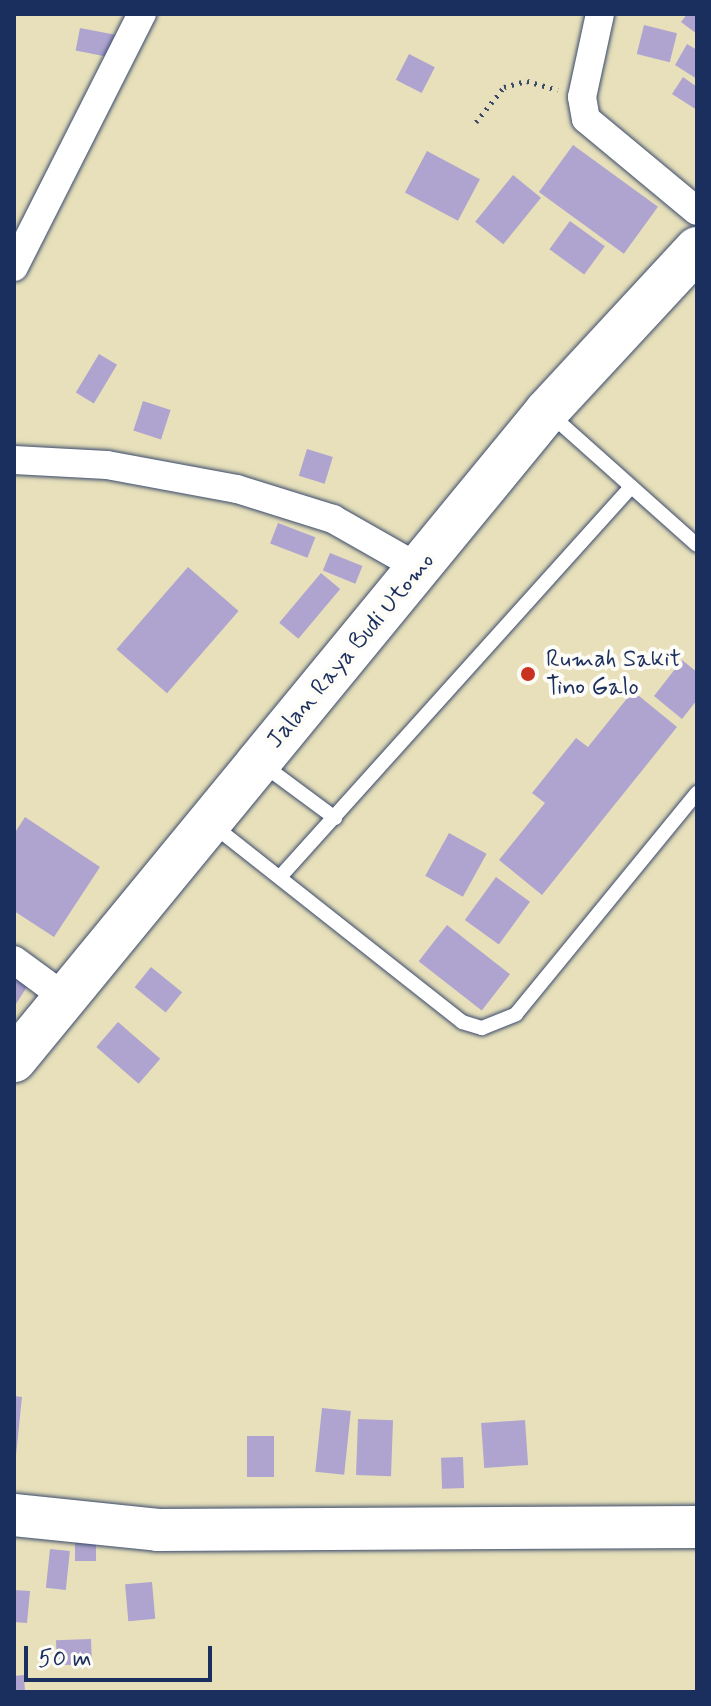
<!DOCTYPE html>
<html>
<head>
<meta charset="utf-8">
<style>
	body { margin:0 }
	#map { position:relative; width:711px; height:1706px; overflow:hidden; background:#e7e0ba; font-family:Mynerve,sans-serif }
	div>[style] { position:absolute }
	.building>* { inset:0; background:#aea4cf; transform-origin:0 0 }
	.path>* { height:5px; margin-top:-2.5px; transform-origin:0; background:repeating-linear-gradient(90deg,#3a4a6c 0 2px,transparent 0 8px) }
	.roads { filter:drop-shadow(0 0 2px #3a4a6c) drop-shadow(0 0 2px #3a4a6c) }
	.lane>* { height:14px; margin:-7px; padding:0 7px; transform-origin:7px; border-radius:7px; background:#fff }
	.street>* { height:28px; margin:-14px; padding:0 14px; transform-origin:14px; border-radius:14px; background:#fff }
	.primary>* { height:42px; margin:-21px; padding:0 21px; transform-origin:21px; border-radius:21px; background:#fff }
	.highway>* { height:44px; margin:-22px; padding:0 22px; transform-origin:22px; border-radius:22px; background:#fff }
	.dots>* { width:22px; height:22px; translate:-50% -50%; box-sizing:border-box; border:4px solid #fdfcf7; border-radius:50% }
	span { translate:-50% -50%; white-space:nowrap; text-align:center; line-height:1.15; -webkit-text-stroke:8px #fdfcf7; paint-order:stroke }
	.street-label { font-size:24px; color:#1b2f5e }
	.poi-label { font-size:24px; color:#1b2f5e }
	.left { translate:0 -50%; text-align:left }
	.frame { position:absolute; inset:0; border:16px solid #1b2f5e; pointer-events:none }
	.scale { position:absolute; left:24px; top:1646px; width:188px; height:36px; box-sizing:border-box; border:4px solid #1b2f5e; border-top:0; padding-left:10px; font-size:24px; line-height:28px; white-space:nowrap; color:#1b2f5e; -webkit-text-stroke:6px #fdfcf7; paint-order:stroke }
</style>
</head>
<body>
<div id="map">
	<div class="building">
		<i style="clip-path:polygon(687px 14px,697px 14px,697px 34px,681px 22px)"></i>
		<i style="left:644px;top:25px;width:34px;height:30px;rotate:14deg"></i>
		<i style="left:80px;top:28px;width:36px;height:23px;rotate:11deg"></i>
		<i style="clip-path:polygon(687px 44px,697px 50px,697px 79px,675px 65px)"></i>
		<i style="left:409px;top:54px;width:29px;height:29px;rotate:27deg"></i>
		<i style="clip-path:polygon(683px 77px,697px 87px,697px 110px,672px 94px)"></i>
		<i style="left:573px;top:145px;width:105px;height:58px;rotate:36deg"></i>
		<i style="left:427px;top:151px;width:60px;height:47px;rotate:28deg"></i>
		<i style="left:513px;top:175px;width:36px;height:60px;rotate:39deg"></i>
		<i style="left:570px;top:221px;width:43px;height:35px;rotate:36deg"></i>
		<i style="left:99px;top:354px;width:21px;height:45px;rotate:31deg"></i>
		<i style="left:143px;top:401px;width:29px;height:31px;rotate:18deg"></i>
		<i style="left:307px;top:449px;width:27px;height:28px;rotate:17deg"></i>
		<i style="left:278px;top:523px;width:40px;height:22px;rotate:21deg"></i>
		<i style="left:330px;top:553px;width:35px;height:19px;rotate:22deg"></i>
		<i style="left:188px;top:567px;width:67px;height:109px;rotate:41deg"></i>
		<i style="left:321px;top:573px;width:25px;height:65px;rotate:40deg"></i>
		<i style="clip-path:polygon(682px 660px,697px 672px,697px 700px,682px 719px,654px 696px)"></i>
		<i style="clip-path:polygon(633px 691px,677px 727px,542px 895px,499px 860px,545px 803px,532px 793px,576px 738px,588px 747px)"></i>
		<i style="clip-path:polygon(25px 817px,100px 867px,54px 937px,14px 911px,14px 834px)"></i>
		<i style="left:449px;top:833px;width:43px;height:49px;rotate:29deg"></i>
		<i style="left:496px;top:877px;width:42px;height:53px;rotate:36deg"></i>
		<i style="left:447px;top:925px;width:80px;height:46px;rotate:38deg"></i>
		<i style="left:151px;top:967px;width:40px;height:26px;rotate:39deg"></i>
		<i style="clip-path:polygon(14px 968px,32px 979px,14px 1007px)"></i>
		<i style="left:118px;top:1022px;width:56px;height:33px;rotate:41deg"></i>
		<i style="clip-path:polygon(14px 1396px,22px 1397px,16px 1455px,14px 1455px)"></i>
		<i style="left:322px;top:1408px;width:29px;height:64px;rotate:6deg"></i>
		<i style="left:358px;top:1419px;width:35px;height:56px;rotate:2deg"></i>
		<i style="left:525px;top:1420px;width:45px;height:44px;rotate:86deg"></i>
		<i style="left:247px;top:1436px;width:27px;height:41px"></i>
		<i style="left:463px;top:1457px;width:31px;height:22px;rotate:88deg"></i>
		<i style="left:75px;top:1538px;width:21px;height:23px"></i>
		<i style="left:50px;top:1549px;width:20px;height:39px;rotate:6deg"></i>
		<i style="left:152px;top:1582px;width:37px;height:27px;rotate:85deg"></i>
		<i style="clip-path:polygon(14px 1590px,30px 1591px,27px 1623px,14px 1622px)"></i>
		<i style="left:91px;top:1639px;width:25px;height:35px;rotate:88deg"></i>
		<i style="clip-path:polygon(24px 1675px,25px 1692px,14px 1692px,14px 1676px)"></i>
	</div>
	<div class="path">
		<i style="left:476px;top:122px;width:45px;rotate:-51.3deg"></i>
		<i style="left:504px;top:87px;width:24px;rotate:-15deg"></i>
		<i style="left:527px;top:81px;width:32px;rotate:16deg"></i>
	</div>
	<div class="roads">
		<div class="lane">
			<i style="left:551px;top:415px;width:195px;rotate:41.7deg"></i>
			<i style="left:262px;top:764px;width:91px;rotate:36.5deg"></i>
			<i style="left:214px;top:826px;width:316px;rotate:38.3deg"></i>
			<i style="left:462px;top:1022px;width:21px;rotate:17deg"></i>
			<i style="left:482px;top:1028px;width:37px;rotate:-22deg"></i>
			<i style="left:516px;top:1014px;width:286px;rotate:-50.7deg"></i>
			<i style="left:280px;top:877px;width:525px;rotate:-48.01deg"></i>
		</div>
		<div class="street">
			<i style="left:600px;top:14px;width:85px;rotate:102.2deg"></i>
			<i style="left:582px;top:97px;width:22px;rotate:80deg"></i>
			<i style="left:586px;top:119px;width:144px;rotate:39.7deg"></i>
			<i style="left:14px;top:267px;width:284px;rotate:-63.2deg"></i>
			<i style="left:14px;top:460px;width:93px;rotate:3.1deg"></i>
			<i style="left:107px;top:465px;width:132px;rotate:10.5deg"></i>
			<i style="left:237px;top:489px;width:101px;rotate:17.4deg"></i>
			<i style="left:333px;top:519px;width:101px;rotate:29.6deg"></i>
			<i style="left:14px;top:960px;width:61px;rotate:36.3deg"></i>
		</div>
		<div class="primary">
			<i style="left:14px;top:1515px;width:145px;rotate:5.9deg"></i>
			<i style="left:158px;top:1530px;width:539px;rotate:-0.32deg"></i>
		</div>
		<div class="highway">
			<i style="left:14px;top:1060px;width:840px;rotate:-50.6deg"></i>
			<i style="left:547px;top:411px;width:221px;rotate:-47.2deg"></i>
		</div>
	</div>
	<div class="dots">
		<i style="left:528px;top:674px;background:#c8321e"></i>
	</div>
	<div class="street-label">
		<span style="left:351px;top:651px;rotate:-50deg">Jalan Raya Budi Utomo</span>
	</div>
	<div class="poi-label">
		<span class="left" style="left:546px;top:674px">Rumah Sakit<br>Tino Galo</span>
	</div>
	<div class="frame"></div>
	<div class="scale">50 m</div>
</div>
</body>
</html>
